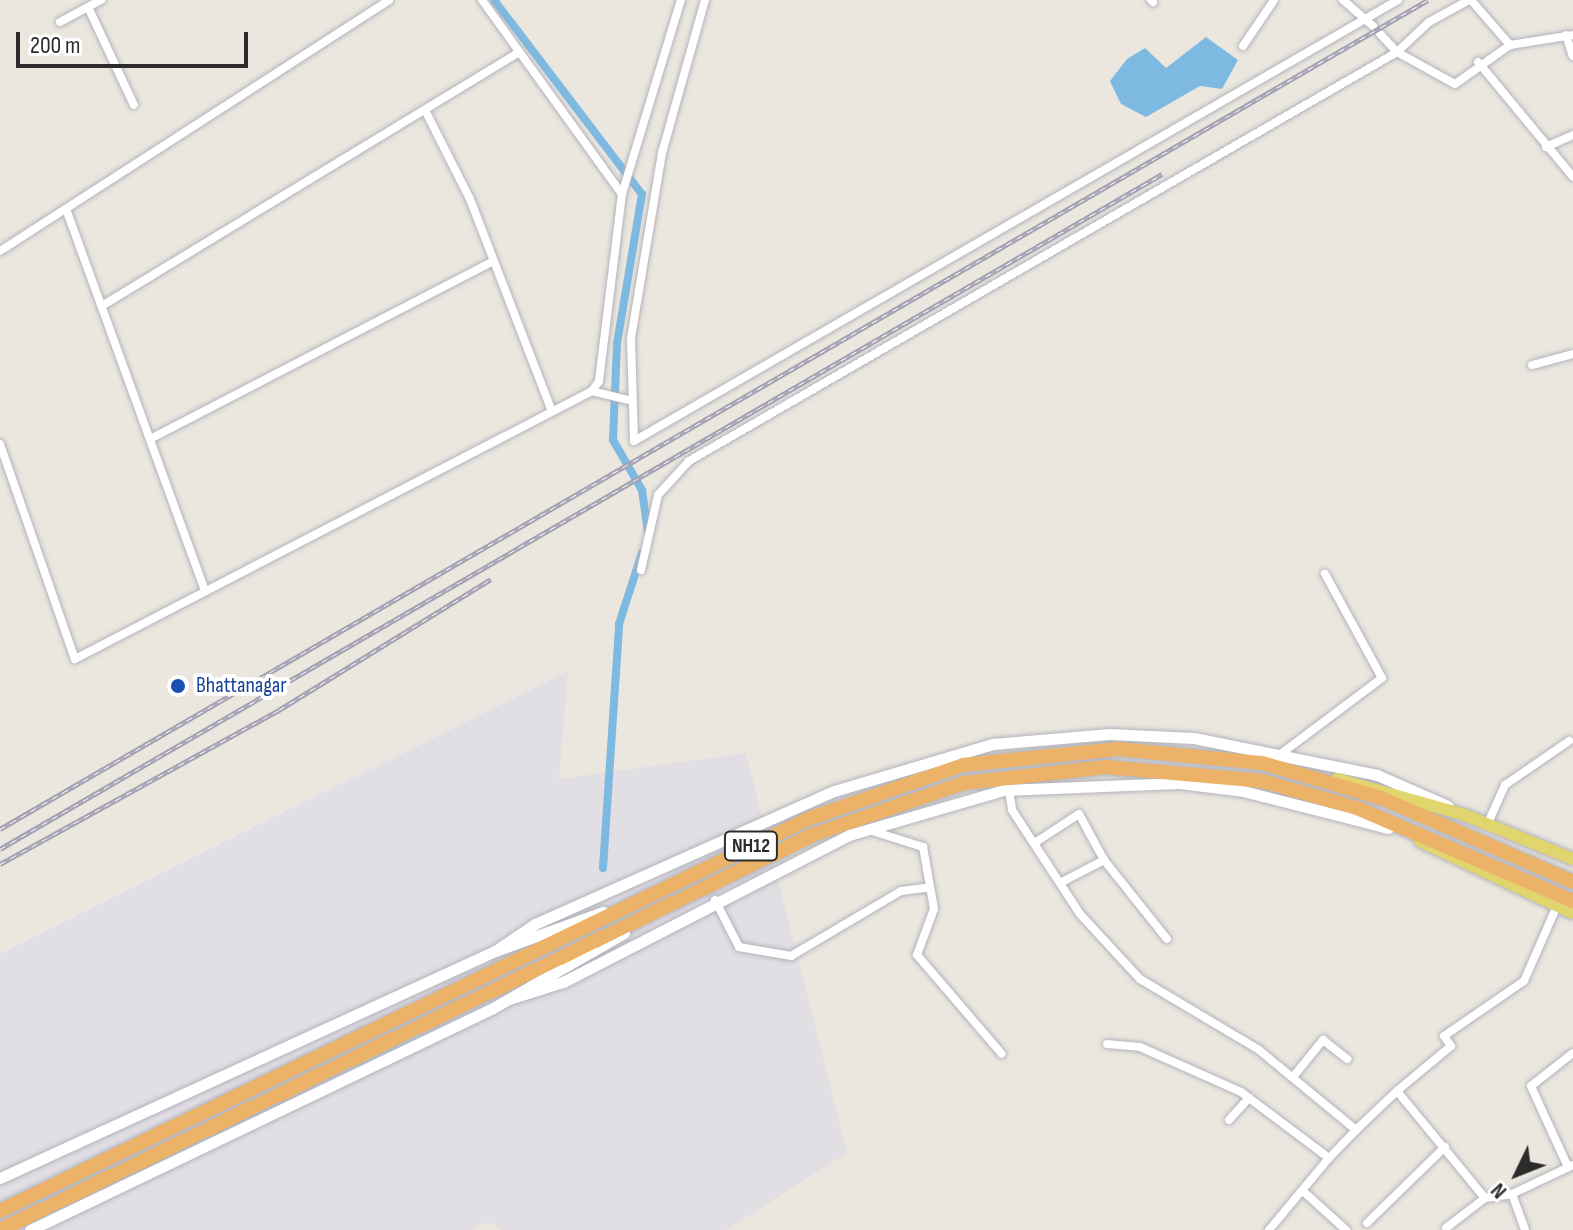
<!DOCTYPE html>
<html>
<head>
<meta charset="utf-8">
<style>
	body { margin:0 }
	#map { position:relative; width:1573px; height:1230px; overflow:hidden; background:#ebe7df; font-family:"Sofia Sans Condensed",sans-serif }
	div>[style] { position:absolute }
	.industrial>* { inset:0; background:#e1dee4 }
	.water>* { inset:0; background:#7db9e1 }
	.canal>* { height:8px; margin:-4px; padding:0 4px; transform-origin:4px; border-radius:4px; background:#7db9e1 }
	.roads { filter:drop-shadow(0 0 2px #b2b3bd) drop-shadow(0 0 2px #b2b3bd) }
	.street>* { height:8px; margin:-4px; padding:0 4px; transform-origin:4px; border-radius:4px; background:#fff }
	.secondary>* { height:11px; margin:-5.5px; padding:0 5.5px; transform-origin:5.5px; border-radius:5.5px; background:#fff }
	.primary>* { height:12px; margin:-6px; padding:0 6px; transform-origin:6px; border-radius:6px; background:#e1d56e }
	.highway>* { height:14px; margin:-7px; padding:0 7px; transform-origin:7px; border-radius:7px; background:#ecb368 }
	.rail>* { height:5px; margin-top:-2.5px; transform-origin:0; background:repeating-linear-gradient(90deg,#fff 0 6px,#a2a2b3 0 12px); box-sizing:border-box; border-block:2px solid #a2a2b3 }
	.dots>* { width:22px; height:22px; translate:-50% -50%; box-sizing:border-box; border:4px solid #fff; border-radius:50% }
	span { translate:-50% -50%; white-space:nowrap; text-align:center; line-height:1.15; -webkit-text-stroke:8px #fff; paint-order:stroke }
	.shield-label span { padding:2px 6px; background:#fff; border:2px solid; border-radius:6px; -webkit-text-stroke-width:0 }
	.shield-label { font-size:20px; color:#2b2b2b; font-weight:700 }
	.transit-label { font-size:22px; color:#164399 }
	.left { translate:0 -50%; text-align:left }
	.north { position:absolute; left:1477px; top:1134px; width:80px; height:80px; -webkit-text-stroke:6px #fff; paint-order:stroke; rotate:227deg; font-size:22px; font-weight:700; line-height:32px; text-align:center; color:#2b2b2b }
	.north::after { content:''; display:block; margin:auto; width:28px; height:36px; background:#2b2b2b; clip-path:polygon(50% 0,100% 100%,50% 72%,0 100%) }
	.scale { position:absolute; left:16px; top:32px; width:232px; height:36px; box-sizing:border-box; border:4px solid #2b2b2b; border-top:0; padding-left:10px; font-size:24px; line-height:28px; white-space:nowrap; color:#2b2b2b; -webkit-text-stroke:6px #fff; paint-order:stroke }
</style>
</head>
<body>
<div id="map">
	<div class="industrial">
		<i style="clip-path:polygon(568px 671px,559px 779px,746px 753px,847px 1153px,726px 1230px,502px 1230px,488px 1222px,473px 1230px,0 1230px,0 954px)"></i>
	</div>
	<div class="water">
		<i style="clip-path:polygon(1206px 37px,1238px 60px,1222px 89px,1200px 86px,1146px 117px,1121px 104px,1110px 81px,1127px 59px,1145px 48px,1166px 68px)"></i>
	</div>
	<div class="canal">
		<i style="left:494px;top:0;width:244px;rotate:52.7deg"></i>
		<i style="left:642px;top:194px;width:152px;rotate:99.5deg"></i>
		<i style="left:617px;top:344px;width:96px;rotate:92.4deg"></i>
		<i style="left:613px;top:440px;width:58px;rotate:59.9deg"></i>
		<i style="left:642px;top:490px;width:42px;rotate:81.9deg"></i>
		<i style="left:603px;top:868px;width:245px;rotate:-86.2deg"></i>
		<i style="left:619px;top:624px;width:75px;rotate:-72.1deg"></i>
	</div>
	<div class="roads">
		<div class="street">
			<i style="left:482px;top:0;width:239px;rotate:54.2deg"></i>
			<i style="left:705px;top:0;width:159px;rotate:105.7deg"></i>
			<i style="left:662px;top:153px;width:189px;rotate:99.5deg"></i>
			<i style="left:631px;top:339px;width:102px;rotate:88.3deg"></i>
			<i style="left:634px;top:441px;width:882px;rotate:-29.99deg"></i>
			<i style="left:1151px;top:0;width:3px;rotate:45deg"></i>
			<i style="left:1343px;top:0;width:40px;rotate:41deg"></i>
			<i style="left:1469px;top:0;width:46px;rotate:151.2deg"></i>
			<i style="left:1429px;top:22px;width:44px;rotate:136.8deg"></i>
			<i style="left:1397px;top:52px;width:66px;rotate:28.9deg"></i>
			<i style="left:1455px;top:84px;width:67px;rotate:-35.3deg"></i>
			<i style="left:1510px;top:45px;width:64px;rotate:-9deg"></i>
			<i style="left:1471px;top:0;width:60px;rotate:49.1deg"></i>
			<i style="left:88px;top:7px;width:108px;rotate:64.9deg"></i>
			<i style="left:60px;top:22px;width:47px;rotate:-28.2deg"></i>
			<i style="left:1566px;top:35px;width:22px;rotate:72deg"></i>
			<i style="left:1243px;top:46px;width:55px;rotate:-56deg"></i>
			<i style="left:1478px;top:62px;width:149px;rotate:50.4deg"></i>
			<i style="left:426px;top:112px;width:97px;rotate:63.2deg"></i>
			<i style="left:470px;top:199px;width:227px;rotate:68.9deg"></i>
			<i style="left:1546px;top:147px;width:30px;rotate:-24deg"></i>
			<i style="left:66px;top:209px;width:407px;rotate:70deg"></i>
			<i style="left:0;top:251px;width:463px;rotate:-32.8deg"></i>
			<i style="left:105px;top:304px;width:485px;rotate:-31.3deg"></i>
			<i style="left:1532px;top:365px;width:42px;rotate:-15deg"></i>
			<i style="left:592px;top:391px;width:36px;rotate:14deg"></i>
			<i style="left:152px;top:438px;width:382px;rotate:-27.4deg"></i>
			<i style="left:0;top:444px;width:228px;rotate:70.8deg"></i>
			<i style="left:75px;top:659px;width:582px;rotate:-27.4deg"></i>
			<i style="left:592px;top:391px;width:12px;rotate:-55deg"></i>
			<i style="left:599px;top:381px;width:188px;rotate:-83deg"></i>
			<i style="left:622px;top:194px;width:203px;rotate:-73.1deg"></i>
			<i style="left:641px;top:570px;width:77px;rotate:-77.2deg"></i>
			<i style="left:658px;top:495px;width:46px;rotate:-47.6deg"></i>
			<i style="left:689px;top:461px;width:818px;rotate:-30.01deg"></i>
			<i style="left:1397px;top:52px;width:25px;rotate:-133deg"></i>
			<i style="left:1282px;top:753px;width:125px;rotate:-36.9deg"></i>
			<i style="left:1382px;top:678px;width:119px;rotate:-118.7deg"></i>
			<i style="left:1009px;top:790px;width:20px;rotate:81deg"></i>
			<i style="left:1012px;top:810px;width:124px;rotate:56.8deg"></i>
			<i style="left:1080px;top:914px;width:88px;rotate:47.3deg"></i>
			<i style="left:1140px;top:979px;width:139px;rotate:30.8deg"></i>
			<i style="left:1259px;top:1050px;width:126px;rotate:39.5deg"></i>
			<i style="left:1356px;top:1130px;width:57px;rotate:-43.6deg"></i>
			<i style="left:1397px;top:1091px;width:139px;rotate:50.6deg"></i>
			<i style="left:1485px;top:1198px;width:27px;rotate:-8deg"></i>
			<i style="left:1512px;top:1194px;width:38px;rotate:70deg"></i>
			<i style="left:1488px;top:823px;width:42px;rotate:-65.9deg"></i>
			<i style="left:1505px;top:785px;width:78px;rotate:-34.5deg"></i>
			<i style="left:869px;top:830px;width:57px;rotate:17.5deg"></i>
			<i style="left:923px;top:847px;width:63px;rotate:79.9deg"></i>
			<i style="left:934px;top:909px;width:49px;rotate:110.3deg"></i>
			<i style="left:917px;top:955px;width:130px;rotate:49.4deg"></i>
			<i style="left:1036px;top:842px;width:51px;rotate:-33.1deg"></i>
			<i style="left:1079px;top:814px;width:52px;rotate:61.5deg"></i>
			<i style="left:1104px;top:860px;width:101px;rotate:51.4deg"></i>
			<i style="left:1060px;top:883px;width:50px;rotate:-27.6deg"></i>
			<i style="left:715px;top:900px;width:53px;rotate:62.9deg"></i>
			<i style="left:739px;top:947px;width:53px;rotate:9.8deg"></i>
			<i style="left:791px;top:956px;width:128px;rotate:-30.6deg"></i>
			<i style="left:901px;top:891px;width:26px;rotate:-7deg"></i>
			<i style="left:1107px;top:1044px;width:33px;rotate:5deg"></i>
			<i style="left:1140px;top:1047px;width:111px;rotate:24deg"></i>
			<i style="left:1241px;top:1092px;width:110px;rotate:36.9deg"></i>
			<i style="left:1329px;top:1158px;width:39px;rotate:-46deg"></i>
			<i style="left:1293px;top:1077px;width:48px;rotate:-51deg"></i>
			<i style="left:1323px;top:1040px;width:31px;rotate:38deg"></i>
			<i style="left:1397px;top:1091px;width:70px;rotate:-39.8deg"></i>
			<i style="left:1451px;top:1046px;width:12px;rotate:-125deg"></i>
			<i style="left:1444px;top:1036px;width:97px;rotate:-34.5deg"></i>
			<i style="left:1524px;top:981px;width:82px;rotate:-66.3deg"></i>
			<i style="left:1229px;top:1120px;width:30px;rotate:-48deg"></i>
			<i style="left:1568px;top:1167px;width:89px;rotate:-114.6deg"></i>
			<i style="left:1531px;top:1086px;width:53px;rotate:-38.2deg"></i>
			<i style="left:1304px;top:1192px;width:57px;rotate:42.1deg"></i>
			<i style="left:1512px;top:1194px;width:68px;rotate:-25.4deg"></i>
			<i style="left:1367px;top:1223px;width:109px;rotate:-44.3deg"></i>
			<i style="left:1446px;top:1228px;width:49px;rotate:-37.6deg"></i>
			<i style="left:1269px;top:1230px;width:94px;rotate:-50.2deg"></i>
		</div>
		<div class="secondary">
			<i style="left:495px;top:951px;width:48px;rotate:-34deg"></i>
			<i style="left:535px;top:924px;width:327px;rotate:-24deg"></i>
			<i style="left:834px;top:791px;width:166px;rotate:-16.5deg"></i>
			<i style="left:993px;top:744px;width:116px;rotate:-4.9deg"></i>
			<i style="left:1109px;top:734px;width:85px;rotate:2.7deg"></i>
			<i style="left:1194px;top:738px;width:187px;rotate:11.4deg"></i>
			<i style="left:1377px;top:775px;width:77px;rotate:23.6deg"></i>
			<i style="left:509px;top:999px;width:57px;rotate:-17.5deg"></i>
			<i style="left:563px;top:982px;width:322px;rotate:-27.2deg"></i>
			<i style="left:849px;top:835px;width:161px;rotate:-16.2deg"></i>
			<i style="left:1004px;top:790px;width:175px;rotate:-2.3deg"></i>
			<i style="left:1179px;top:783px;width:64px;rotate:7.1deg"></i>
			<i style="left:1243px;top:791px;width:150px;rotate:14.3deg"></i>
			<i style="left:0;top:1178px;width:545px;rotate:-24.64deg"></i>
			<i style="left:495px;top:951px;width:115px;rotate:-19.9deg"></i>
			<i style="left:30px;top:1230px;width:513px;rotate:-25.62deg"></i>
			<i style="left:493px;top:1008px;width:151px;rotate:-29.8deg"></i>
		</div>
		<div class="primary">
			<i style="left:1337px;top:779px;width:133px;rotate:15.7deg"></i>
			<i style="left:1465px;top:815px;width:117px;rotate:22.2deg"></i>
			<i style="left:1420px;top:841px;width:169px;rotate:25.2deg"></i>
		</div>
		<div class="highway">
			<i style="left:0;top:1211px;width:898px;rotate:-25.88deg"></i>
			<i style="left:808px;top:819px;width:164px;rotate:-19.2deg"></i>
			<i style="left:963px;top:765px;width:156px;rotate:-5.9deg"></i>
			<i style="left:1118px;top:749px;width:145px;rotate:5.6deg"></i>
			<i style="left:1262px;top:763px;width:124px;rotate:16.4deg"></i>
			<i style="left:1381px;top:798px;width:210px;rotate:23.6deg"></i>
			<i style="left:0;top:1230px;width:906px;rotate:-25.91deg"></i>
			<i style="left:815px;top:834px;width:157px;rotate:-18.9deg"></i>
			<i style="left:964px;top:783px;width:143px;rotate:-6.4deg"></i>
			<i style="left:1106px;top:767px;width:157px;rotate:5.1deg"></i>
			<i style="left:1262px;top:781px;width:99px;rotate:15.9deg"></i>
			<i style="left:1357px;top:808px;width:235px;rotate:23.3deg"></i>
		</div>
	</div>
	<div class="rail">
		<i style="left:0;top:829px;width:1651px;rotate:-30.14deg"></i>
		<i style="left:0;top:849px;width:1344px;rotate:-30.15deg"></i>
		<i style="left:0;top:864px;width:319px;rotate:-28.9deg"></i>
		<i style="left:279px;top:710px;width:249px;rotate:-31.7deg"></i>
	</div>
	<div class="dots">
		<i style="left:178px;top:686px;background:#1a4fb4"></i>
	</div>
	<div class="shield-label">
		<span style="left:751px;top:846px">NH12</span>
	</div>
	<div class="transit-label">
		<span class="left" style="left:196px;top:686px">Bhattanagar</span>
	</div>
	<div class="north">N</div>
	<div class="scale">200 m</div>
</div>
</body>
</html>
